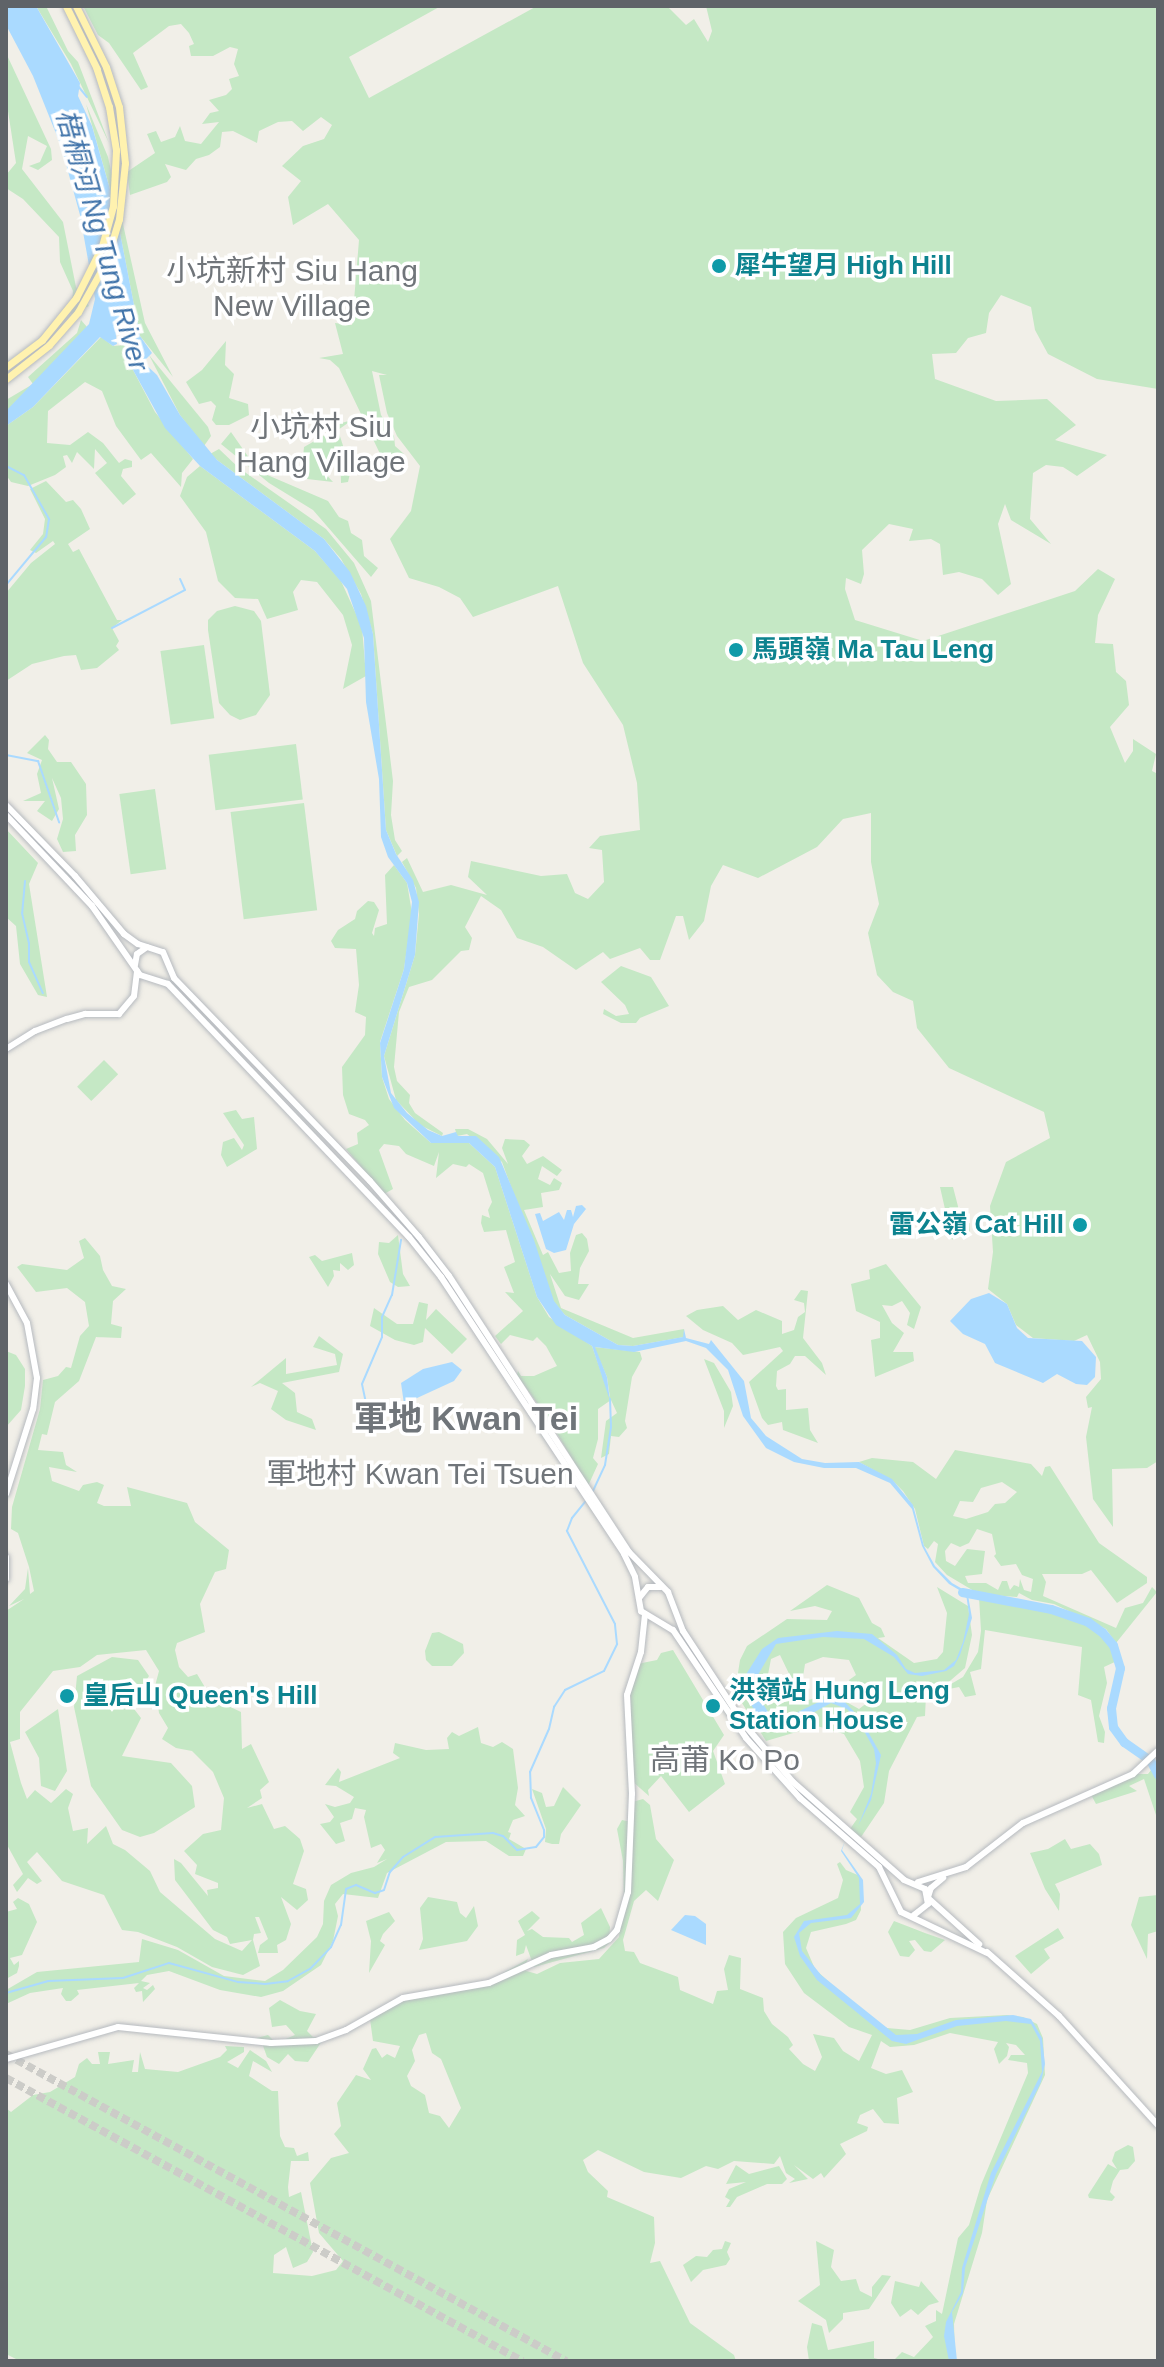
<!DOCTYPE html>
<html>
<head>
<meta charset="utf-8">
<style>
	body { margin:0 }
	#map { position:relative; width:1164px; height:2367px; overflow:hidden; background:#f1efe8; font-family:Helvetica,"Noto Sans SC",sans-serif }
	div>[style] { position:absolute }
	.green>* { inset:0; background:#c5e8c5; transform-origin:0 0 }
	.water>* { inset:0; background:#aadaff }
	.stream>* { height:2px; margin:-1px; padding:0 1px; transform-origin:1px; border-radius:1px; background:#aadaff }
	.river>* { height:9px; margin:-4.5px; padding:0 4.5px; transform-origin:4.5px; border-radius:4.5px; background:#aadaff }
	.highway-tunnel>* { height:8px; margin-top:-4px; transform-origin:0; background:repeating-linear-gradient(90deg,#ccccc8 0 8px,transparent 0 12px) }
	.roads { filter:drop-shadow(0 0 2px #b6babf) drop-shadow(0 0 2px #b6babf) }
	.secondary>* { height:6px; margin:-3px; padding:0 3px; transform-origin:3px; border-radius:3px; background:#fff }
	.primary>* { height:7px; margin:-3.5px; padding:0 3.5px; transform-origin:3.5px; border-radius:3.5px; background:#fff2af }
	.dots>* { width:22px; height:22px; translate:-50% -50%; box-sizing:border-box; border:4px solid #fff; border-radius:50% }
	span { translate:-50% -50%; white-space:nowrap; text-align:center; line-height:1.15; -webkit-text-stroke:7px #fff; paint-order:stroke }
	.culture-label { font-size:26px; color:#0d838f; font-weight:700 }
	.left { translate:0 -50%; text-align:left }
	.right { translate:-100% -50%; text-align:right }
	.water-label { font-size:28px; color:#4174aa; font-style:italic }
	.quarter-label { font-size:30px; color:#70757a }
	.district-label { font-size:34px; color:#70757a; font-weight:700 }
	.frame { position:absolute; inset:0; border:8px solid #5f6368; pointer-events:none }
</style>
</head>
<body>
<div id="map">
	<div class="green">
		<i style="clip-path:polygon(36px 6px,46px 6px,68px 51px,78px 62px,109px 143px,71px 64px)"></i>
		<i style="clip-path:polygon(83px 6px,441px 6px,349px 57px,369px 98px,537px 6px,667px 6px,686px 25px,694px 19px,708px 42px,712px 31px,706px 6px,1158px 6px,1158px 389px,1097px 379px,1048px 354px,1035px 330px,1031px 307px,1001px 295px,989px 313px,986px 333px,968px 338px,956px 353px,932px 354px,935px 379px,996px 401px,1047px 399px,1076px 425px,1055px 440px,1107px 455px,1077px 476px,1063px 467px,1046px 465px,1033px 473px,1030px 519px,1051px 544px,1011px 520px,1005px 504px,998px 524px,1011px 584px,998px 595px,982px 579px,959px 572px,943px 575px,940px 544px,931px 539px,909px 541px,913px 529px,889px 524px,862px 550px,864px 574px,861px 584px,846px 578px,845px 589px,855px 620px,923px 641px,1075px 591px,1098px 569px,1115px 579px,1098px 615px,1095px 643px,1113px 644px,1116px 672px,1126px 681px,1129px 705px,1110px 727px,1125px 763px,1133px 751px,1133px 739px,1156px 754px,1152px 771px,1158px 774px,1158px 1461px,1147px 1468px,1112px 1469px,1113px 1527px,1093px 1499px,1086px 1437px,1092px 1407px,1088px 1408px,1086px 1397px,1101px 1379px,1100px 1362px,1087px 1335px,1074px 1341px,1033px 1338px,1016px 1325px,1007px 1304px,988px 1289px,993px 1252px,990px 1206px,1006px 1162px,1050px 1138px,1044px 1112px,949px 1068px,917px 1028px,913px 1001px,893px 992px,877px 975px,868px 933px,879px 904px,871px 862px,871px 813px,843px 819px,817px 847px,758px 878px,723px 865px,711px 886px,704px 921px,689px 940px,683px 916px,676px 916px,660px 960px,650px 960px,640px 948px,610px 959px,603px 952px,576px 970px,543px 947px,517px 938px,501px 910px,481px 896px,465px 927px,472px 938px,469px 950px,461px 951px,432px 980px,409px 987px,399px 1012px,394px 1067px,397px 1081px,410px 1095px,409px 1103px,415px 1113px,443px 1133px,442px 1136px,420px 1125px,396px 1100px,384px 1056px,415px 955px,419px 914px,416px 888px,402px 862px,407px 858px,423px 892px,451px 885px,487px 895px,468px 877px,471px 861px,541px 876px,567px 874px,575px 893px,588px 899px,604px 882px,602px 850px,589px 848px,600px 836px,640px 830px,637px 783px,623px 725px,583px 663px,558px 586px,473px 617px,460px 598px,439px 587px,409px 578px,390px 539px,411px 511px,420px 466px,397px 436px,387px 413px,379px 375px,387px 375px,372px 371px,381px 415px,394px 436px,395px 446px,404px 454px,387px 471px,381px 469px,383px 460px,339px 368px,330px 360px,319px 358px,343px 354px,335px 323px,352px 325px,359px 240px,328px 204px,293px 225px,288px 197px,301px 181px,282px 166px,303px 146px,324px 139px,332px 125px,321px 117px,303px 131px,292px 121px,278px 122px,259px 131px,257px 143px,233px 131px,222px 132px,220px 147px,209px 155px,196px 159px,186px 170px,165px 164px,171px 177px,167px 182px,130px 195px,127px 172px,155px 153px,147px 134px,156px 131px,161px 142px,175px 137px,180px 126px,185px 141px,201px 144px,219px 122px,202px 124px,210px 113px,219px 111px,209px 100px,226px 95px,232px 89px,229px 79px,239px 76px,234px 64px,238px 49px,230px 47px,213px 56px,191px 56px,189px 46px,194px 44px,189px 33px,181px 24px,169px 26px,133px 53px,148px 87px,141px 90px,109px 43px,98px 35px)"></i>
		<i style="clip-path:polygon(6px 53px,51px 149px,52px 160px,38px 170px,29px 166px,40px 162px,47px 146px,28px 136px,22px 169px,63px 222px,76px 287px,89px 306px,71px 314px,73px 291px,60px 262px,59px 237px,23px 199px,6px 188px,6px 175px,16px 163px,6px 98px)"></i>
		<i style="clip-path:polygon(86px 104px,108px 157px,145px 323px,173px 377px,140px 336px,115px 207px)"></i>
		<i style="clip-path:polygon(81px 320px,87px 327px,34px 385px,6px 413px,6px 400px,33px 384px,28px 377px,77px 333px)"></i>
		<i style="clip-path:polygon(101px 337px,113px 346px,125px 345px,133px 370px,155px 412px,193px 459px,182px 473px,181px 487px,151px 453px,141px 460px,116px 426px,102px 391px,85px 382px,48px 411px,47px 443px,70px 445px,88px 432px,103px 443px,119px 463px,125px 459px,132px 461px,132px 467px,123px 469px,121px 476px,136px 494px,123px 505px,95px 473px,107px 463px,95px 449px,94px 469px,77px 452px,72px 463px,67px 455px,63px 456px,66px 467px,55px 475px,28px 486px,11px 482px,6px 475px,6px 426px,33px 407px)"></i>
		<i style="clip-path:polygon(226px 341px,225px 365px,234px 374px,229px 398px,248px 404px,249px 415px,229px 425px,216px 425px,212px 420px,216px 406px,211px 401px,199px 404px,186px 382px,202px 370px)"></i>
		<i style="clip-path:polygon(149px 355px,208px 427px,211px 436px,204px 446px,180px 415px)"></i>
		<i style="clip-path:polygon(352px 420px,338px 430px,345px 452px,355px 453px,348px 482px,341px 483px,340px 452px,330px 456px,320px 468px,333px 482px,307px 479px,302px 467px,304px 447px,325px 435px,336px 443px,332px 434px,338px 424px)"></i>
		<i style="clip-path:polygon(231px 432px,258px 471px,328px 501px,339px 517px,348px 521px,351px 533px,362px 540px,364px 556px,378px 568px,371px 577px,313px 510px,269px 483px,221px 444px)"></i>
		<i style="clip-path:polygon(219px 449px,239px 468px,326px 529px,354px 563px,371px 601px,393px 781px,391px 815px,395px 840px,402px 851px,397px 856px,386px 830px,373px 634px,361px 594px,341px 559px,324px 539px,217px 460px,210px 454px)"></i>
		<i style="clip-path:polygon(200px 466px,315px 551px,341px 581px,362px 627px,366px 676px,343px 689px,352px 645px,343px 615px,317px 582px,301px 580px,293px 592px,298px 610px,267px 619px,258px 599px,235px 598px,218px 581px,206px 532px,180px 496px,187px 477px)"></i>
		<i style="clip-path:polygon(46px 481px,66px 502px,73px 500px,81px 509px,90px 529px,68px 544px,73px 552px,79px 549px,117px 620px,122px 620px,112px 628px,119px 641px,116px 646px,119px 650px,97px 668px,81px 670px,76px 655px,64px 656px,32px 664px,6px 681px,6px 593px,31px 563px,55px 544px,53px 541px,36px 553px,30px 550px,43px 534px,45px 519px,30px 489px)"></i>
		<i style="clip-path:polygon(235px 606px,254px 611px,261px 621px,270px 695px,256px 715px,240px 720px,230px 715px,219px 703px,208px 630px,208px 620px,217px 611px)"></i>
		<i style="left:204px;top:645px;width:74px;height:44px;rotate:82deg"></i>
		<i style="clip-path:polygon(45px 735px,49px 740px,48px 749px,57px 762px,71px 762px,86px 784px,87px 815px,75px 835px,76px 851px,63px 852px,57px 839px,63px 819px,61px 798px,52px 778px,59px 809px,52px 821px,37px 811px,45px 801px,23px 801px,41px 793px,37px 774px,42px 760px,27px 753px)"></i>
		<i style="left:296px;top:744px;width:56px;height:88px;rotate:83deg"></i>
		<i style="left:155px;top:789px;width:81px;height:36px;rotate:82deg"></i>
		<i style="left:304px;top:803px;width:108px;height:74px;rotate:83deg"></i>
		<i style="clip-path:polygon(6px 829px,38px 863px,29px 884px,47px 997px,38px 995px,20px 964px,16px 926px,6px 917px)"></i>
		<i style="clip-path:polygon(394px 865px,407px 883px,412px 913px,404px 969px,380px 1042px,382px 1077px,389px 1099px,405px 1120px,431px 1143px,469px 1143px,495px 1167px,537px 1297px,549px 1317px,592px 1346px,610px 1398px,607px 1377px,594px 1347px,640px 1352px,642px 1359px,632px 1377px,625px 1421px,627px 1428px,619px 1437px,611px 1436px,609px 1454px,601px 1458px,606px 1421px,617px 1413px,611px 1400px,598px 1409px,598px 1439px,593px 1458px,598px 1464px,588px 1486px,549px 1420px,517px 1375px,518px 1371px,521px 1376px,534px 1376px,557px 1366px,546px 1346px,537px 1337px,533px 1341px,510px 1335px,501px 1344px,495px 1336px,523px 1311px,505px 1292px,514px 1293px,504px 1267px,515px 1262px,506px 1230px,484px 1232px,481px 1223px,482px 1215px,490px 1218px,488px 1210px,492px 1202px,483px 1173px,469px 1164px,466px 1167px,453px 1164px,436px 1178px,439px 1152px,434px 1166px,406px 1154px,399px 1146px,384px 1144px,379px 1150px,393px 1189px,384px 1194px,346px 1149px,358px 1144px,357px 1133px,369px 1125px,365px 1120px,349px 1114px,343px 1095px,342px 1067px,365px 1035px,366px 1017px,355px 1012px,359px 985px,356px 949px,335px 948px,331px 941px,338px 930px,355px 919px,357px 911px,368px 901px,374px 902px,379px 910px,372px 933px,374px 936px,375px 928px,387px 924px,385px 875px)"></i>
		<i style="clip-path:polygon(621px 966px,651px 977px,669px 1006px,640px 1018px,636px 1023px,621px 1023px,603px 1014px,604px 1009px,616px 1016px,629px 1014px,625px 1005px,601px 982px)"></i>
		<i style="left:104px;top:1060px;width:20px;height:38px;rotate:45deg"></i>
		<i style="clip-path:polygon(236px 1110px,242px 1119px,254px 1117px,257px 1149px,227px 1167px,221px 1155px,223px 1142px,234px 1138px,242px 1150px,244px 1145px,223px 1113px)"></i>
		<i style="clip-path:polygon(455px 1129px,468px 1129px,487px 1139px,508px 1164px,502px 1148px,505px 1139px,524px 1140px,530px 1145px,522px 1156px,527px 1164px,543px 1156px,562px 1170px,557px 1176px,542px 1166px,538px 1179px,550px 1185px,554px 1178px,562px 1183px,559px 1190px,541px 1193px,543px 1207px,524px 1210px,543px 1255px,548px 1252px,559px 1273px,571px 1271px,570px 1253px,576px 1235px,582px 1233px,587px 1239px,589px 1251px,580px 1268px,578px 1284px,589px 1284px,579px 1300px,565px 1296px,550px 1274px,561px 1308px,633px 1338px,684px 1329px,684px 1337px,633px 1346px,618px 1345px,565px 1315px,553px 1301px,502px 1162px,467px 1134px,457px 1136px)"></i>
		<i style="clip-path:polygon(940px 1187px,953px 1187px,960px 1214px,969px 1220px,970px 1236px,960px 1230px,952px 1240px)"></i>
		<i style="clip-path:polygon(398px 1235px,403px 1274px,410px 1286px,398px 1287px,390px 1282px,378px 1254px,379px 1242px,389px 1243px)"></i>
		<i style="clip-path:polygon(evenodd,85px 1238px,100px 1256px,103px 1270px,112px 1286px,126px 1289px,113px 1301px,111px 1324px,122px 1327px,121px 1338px,96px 1337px,79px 1381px,55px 1402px,47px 1435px,42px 1434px,38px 1450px,63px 1452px,66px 1465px,77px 1472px,49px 1467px,52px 1481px,79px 1491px,83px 1485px,97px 1482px,104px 1485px,97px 1503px,104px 1506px,131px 1506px,127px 1487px,187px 1503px,195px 1522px,229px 1550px,226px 1569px,215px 1572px,200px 1604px,205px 1632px,177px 1643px,175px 1650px,179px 1667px,188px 1677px,197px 1674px,209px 1694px,223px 1693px,222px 1703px,241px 1712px,242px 1749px,251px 1744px,269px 1782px,260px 1790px,262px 1798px,247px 1808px,262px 1804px,274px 1829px,285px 1826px,300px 1839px,304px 1851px,293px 1884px,306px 1889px,308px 1900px,297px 1910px,281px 1897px,291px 1924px,286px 1940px,277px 1945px,278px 1953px,258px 1953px,260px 1945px,268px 1939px,259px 1917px,255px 1917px,261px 1933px,254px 1934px,253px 1940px,260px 1966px,243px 1975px,212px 1967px,177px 1947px,138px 1932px,122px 1930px,104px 1895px,62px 1881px,37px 1852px,27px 1862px,42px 1881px,37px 1884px,28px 1878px,17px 1892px,13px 1885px,23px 1874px,6px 1843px,6px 1611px,24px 1599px,9px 1606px,25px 1589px,28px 1568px,30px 1594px,34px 1591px,29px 1567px,18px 1533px,11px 1529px,12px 1507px,40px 1409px,43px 1380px,58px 1376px,66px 1367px,71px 1368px,80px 1336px,89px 1326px,85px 1302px,67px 1288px,36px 1292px,17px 1267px,22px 1264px,67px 1270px,84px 1258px,79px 1241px,85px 1238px,146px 1650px,159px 1671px,155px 1686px,159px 1713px,168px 1728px,162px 1739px,176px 1748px,192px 1751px,213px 1772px,224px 1798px,221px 1830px,203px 1834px,184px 1851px,197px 1865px,195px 1874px,218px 1883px,218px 1888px,207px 1890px,208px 1896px,181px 1863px,174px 1859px,175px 1880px,213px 1930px,227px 1937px,230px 1944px,252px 1940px,242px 1951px,215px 1939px,160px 1892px,150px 1871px,125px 1850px,113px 1844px,106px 1826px,87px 1844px,88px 1828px,73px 1831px,68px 1808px,73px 1794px,66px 1789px,51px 1803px,35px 1790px,27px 1799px,21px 1783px,10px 1742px,20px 1739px,20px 1712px,53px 1671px,80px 1667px,97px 1655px,146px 1650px)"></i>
		<i style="clip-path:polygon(352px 1253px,354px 1265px,348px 1270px,340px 1263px,340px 1271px,333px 1270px,334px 1276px,328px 1287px,309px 1257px,315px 1255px,322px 1261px)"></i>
		<i style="clip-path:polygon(886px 1264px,921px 1307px,914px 1329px,907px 1325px,910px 1313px,902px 1301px,892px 1306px,882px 1305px,892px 1323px,904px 1333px,893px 1352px,913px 1352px,914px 1361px,875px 1377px,871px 1340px,880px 1338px,880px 1322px,856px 1311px,851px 1284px,870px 1279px,869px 1270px)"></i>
		<i style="clip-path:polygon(801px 1290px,808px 1291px,803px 1338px,822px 1363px,826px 1375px,805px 1356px,795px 1356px,790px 1364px,777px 1371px,776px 1386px,778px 1390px,786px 1389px,786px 1410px,808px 1408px,810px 1430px,818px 1443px,783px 1430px,782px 1422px,768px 1425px,762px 1418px,749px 1382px,783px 1351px,780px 1347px,743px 1355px,732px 1343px,703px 1330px,686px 1316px,697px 1310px,723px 1306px,738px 1320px,756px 1310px,782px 1321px,782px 1334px,794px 1330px,798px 1317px,805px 1312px,804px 1303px,794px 1300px)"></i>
		<i style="clip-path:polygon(419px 1302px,428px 1304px,426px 1320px,436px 1309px,467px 1339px,452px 1354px,425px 1328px,423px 1342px,414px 1345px,395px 1340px,370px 1326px,374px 1308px,397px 1324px,413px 1324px)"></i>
		<i style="clip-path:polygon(319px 1336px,343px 1354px,339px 1372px,282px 1383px,295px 1393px,297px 1412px,312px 1419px,316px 1430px,286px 1420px,271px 1409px,278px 1391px,260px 1383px,251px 1387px,286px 1358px,286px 1374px,337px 1365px,335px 1354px,313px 1347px)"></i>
		<i style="clip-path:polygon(6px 1351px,16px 1355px,25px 1369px,25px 1386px,21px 1410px,6px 1427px)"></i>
		<i style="clip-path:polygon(704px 1359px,714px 1363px,731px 1392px,733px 1406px,724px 1428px,724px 1411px)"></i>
		<i style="clip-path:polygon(evenodd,955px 1450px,1031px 1464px,1042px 1476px,1045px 1467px,1050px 1466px,1099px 1543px,1147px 1577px,1147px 1583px,1117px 1603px,1091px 1570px,1082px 1574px,1042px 1574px,1046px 1582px,1043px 1596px,1116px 1628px,1125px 1608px,1143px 1603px,1152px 1587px,1157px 1592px,1116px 1643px,1106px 1629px,1054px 1604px,1032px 1600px,1019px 1593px,1017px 1597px,979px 1594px,947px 1575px,935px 1562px,938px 1544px,934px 1541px,928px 1549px,924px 1546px,915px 1509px,903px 1491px,892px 1480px,859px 1462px,872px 1458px,913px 1462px,936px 1479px,955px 1450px,1002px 1482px,1017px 1492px,1005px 1503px,995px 1504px,988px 1512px,966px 1519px,953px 1516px,960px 1501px,973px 1502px,981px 1488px,1002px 1482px,955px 1450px,977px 1529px,992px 1534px,996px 1554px,994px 1556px,1001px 1566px,1016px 1564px,1022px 1575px,1033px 1579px,1031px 1592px,1024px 1590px,1020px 1579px,1019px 1587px,1014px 1585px,1010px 1590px,1007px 1581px,1002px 1581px,998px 1590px,986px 1583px,968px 1583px,965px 1576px,982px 1574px,985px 1551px,967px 1549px,955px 1566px,946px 1561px,945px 1551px,951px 1543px,960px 1547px,969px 1543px,977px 1529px)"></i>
		<i style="clip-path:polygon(evenodd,827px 1585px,859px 1598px,872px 1623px,881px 1628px,885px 1637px,878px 1638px,914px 1663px,937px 1659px,943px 1652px,947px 1613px,937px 1587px,968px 1606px,972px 1635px,965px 1668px,944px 1686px,926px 1695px,925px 1716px,917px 1717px,889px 1771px,884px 1803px,861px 1837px,850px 1829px,857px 1819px,850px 1812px,864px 1787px,860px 1761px,844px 1734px,817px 1726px,766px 1741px,735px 1692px,740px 1660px,747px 1646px,787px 1619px,827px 1620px,832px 1611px,815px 1606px,790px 1611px,827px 1585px,780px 1655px,793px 1682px,803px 1677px,805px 1664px,823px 1657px,849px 1660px,856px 1675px,849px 1680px,854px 1693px,866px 1693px,872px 1699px,859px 1709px,832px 1694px,808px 1700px,796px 1693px,763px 1704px,760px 1695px,765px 1690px,771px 1659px,780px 1655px)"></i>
		<i style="clip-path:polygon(979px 1597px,1065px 1613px,1093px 1625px,1110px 1640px,1119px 1660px,1104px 1667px,1107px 1683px,1099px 1716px,1105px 1732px,1104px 1743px,1098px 1742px,1091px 1700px,1078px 1695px,1082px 1647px,985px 1630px,981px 1669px,970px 1672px,976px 1695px,965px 1697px,959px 1687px,939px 1691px,963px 1677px,978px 1652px,981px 1631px)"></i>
		<i style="clip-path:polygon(439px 1632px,463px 1644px,464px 1653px,452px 1666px,432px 1666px,426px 1660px,425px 1651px,432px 1633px)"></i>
		<i style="clip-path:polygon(673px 1650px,724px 1735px,713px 1751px,725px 1784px,689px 1812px,661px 1776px,648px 1790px,649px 1796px,632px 1781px,630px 1681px,637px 1664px,657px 1660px,661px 1653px)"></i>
		<i style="clip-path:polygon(112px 1657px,138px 1660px,149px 1676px,131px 1705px,141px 1718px,122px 1756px,171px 1763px,192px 1786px,195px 1807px,154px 1833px,140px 1837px,122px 1830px,91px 1786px,74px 1707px,77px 1676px)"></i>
		<i style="clip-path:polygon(58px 1709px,67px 1771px,55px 1791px,41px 1786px,39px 1758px,25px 1732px)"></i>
		<i style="clip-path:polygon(478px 1727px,481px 1743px,493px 1747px,502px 1742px,513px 1749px,518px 1788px,515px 1805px,525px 1816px,513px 1820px,508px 1832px,511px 1833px,509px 1839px,526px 1849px,523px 1856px,509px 1856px,486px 1841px,446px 1842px,387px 1873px,378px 1898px,343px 1894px,335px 1904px,338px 1916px,333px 1941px,321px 1965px,283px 1991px,261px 1997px,220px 1990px,169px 1971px,147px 1975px,141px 1981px,150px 1983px,143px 1988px,147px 1990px,153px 1985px,155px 1989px,143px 2002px,142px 1991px,136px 1992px,134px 1988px,139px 1983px,77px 1990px,79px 1994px,71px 2001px,66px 2001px,61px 1994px,63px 1988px,30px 1993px,6px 2004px,6px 1990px,37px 1972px,139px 1962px,142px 1939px,178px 1950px,224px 1976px,265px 1981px,283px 1970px,317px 1937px,323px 1924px,324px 1901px,331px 1885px,351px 1873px,374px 1867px,387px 1859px,377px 1863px,385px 1850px,381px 1844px,371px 1848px,364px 1817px,366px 1810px,355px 1808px,352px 1819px,340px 1823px,345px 1841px,336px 1844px,320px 1824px,330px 1822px,334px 1817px,325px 1804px,335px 1807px,350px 1803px,354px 1797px,336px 1786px,325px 1785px,338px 1768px,341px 1772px,339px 1782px,400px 1758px,393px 1753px,395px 1743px,426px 1750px,449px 1749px,447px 1738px,452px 1732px,459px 1736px)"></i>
		<i style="clip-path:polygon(1158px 1761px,1158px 1821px,1144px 1779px,1129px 1786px,1137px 1791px,1096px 1804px,1089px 1791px,1133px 1774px,1148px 1774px)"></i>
		<i style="clip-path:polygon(563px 1787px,581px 1805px,561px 1834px,559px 1844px,552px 1844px,545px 1842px,546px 1829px,532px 1789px,542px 1793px,546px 1807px,554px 1806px)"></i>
		<i style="clip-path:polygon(evenodd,643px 1799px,650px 1805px,656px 1839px,674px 1860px,658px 1901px,646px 1890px,634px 1901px,623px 1940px,625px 1951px,634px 1952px,640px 1963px,678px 1977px,680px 1990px,713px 2004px,717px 1991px,728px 1990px,724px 1969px,729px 1955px,741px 1958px,740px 1989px,763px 1998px,764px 2011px,772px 2024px,788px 2037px,793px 2045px,789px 2049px,803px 2064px,815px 2071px,822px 2057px,813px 2034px,834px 2038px,843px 2051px,859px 2061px,872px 2035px,849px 2027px,804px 1993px,785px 1964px,783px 1932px,796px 1918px,838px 1898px,843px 1880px,837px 1864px,840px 1862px,846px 1870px,860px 1876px,861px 1910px,856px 1920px,846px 1924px,811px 1932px,806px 1948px,815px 1969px,868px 2018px,887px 2028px,910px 2030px,950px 2018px,1007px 2015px,1023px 2017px,1037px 2024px,1043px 2038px,1045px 2075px,987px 2200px,982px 2233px,954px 2324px,955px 2361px,893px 2361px,902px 2352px,914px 2357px,933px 2337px,925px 2326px,936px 2321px,936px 2310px,942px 2314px,958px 2238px,969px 2225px,981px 2185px,1028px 2073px,1027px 2063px,1008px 2060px,1011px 2055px,1025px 2055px,1016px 2045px,1006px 2043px,1009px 2047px,1007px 2056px,999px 2064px,994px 2049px,998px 2042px,950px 2033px,914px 2045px,890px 2047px,881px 2041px,871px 2068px,886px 2074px,902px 2070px,913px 2092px,897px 2098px,899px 2124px,884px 2123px,873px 2109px,860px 2115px,857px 2123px,868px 2127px,867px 2131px,840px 2144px,846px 2154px,824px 2178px,821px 2173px,813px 2179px,794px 2165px,808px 2179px,789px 2183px,795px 2179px,786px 2173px,780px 2156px,774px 2164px,734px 2161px,718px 2169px,706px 2166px,681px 2178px,644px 2172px,598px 2150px,583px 2160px,588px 2172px,608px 2191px,607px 2197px,654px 2217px,655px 2243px,650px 2263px,660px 2261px,690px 2323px,734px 2355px,736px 2361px,20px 2361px,6px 2354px,6px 2108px,11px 2112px,33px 2095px,50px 2092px,75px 2077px,79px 2064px,87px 2058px,92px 2064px,100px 2064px,98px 2052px,110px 2052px,108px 2064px,134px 2060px,132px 2072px,138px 2072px,140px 2052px,145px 2069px,178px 2072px,220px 2057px,227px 2050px,225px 2046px,244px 2047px,244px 2052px,227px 2062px,238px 2068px,250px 2050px,266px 2061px,272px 2072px,253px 2061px,249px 2076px,272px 2091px,278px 2091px,280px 2136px,285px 2147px,294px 2148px,297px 2156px,308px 2152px,309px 2161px,291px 2161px,288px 2187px,289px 2197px,301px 2192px,313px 2252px,307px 2262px,293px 2268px,286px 2247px,274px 2255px,273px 2273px,312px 2276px,336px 2270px,343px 2261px,319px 2233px,310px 2183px,331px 2158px,349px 2153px,334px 2134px,341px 2126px,337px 2103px,356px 2075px,371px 2080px,363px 2069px,372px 2049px,376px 2048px,382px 2058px,387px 2054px,395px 2058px,400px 2046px,373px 2041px,370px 2019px,395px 2001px,496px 1983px,503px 1973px,528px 1959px,523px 1970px,537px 1974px,560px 1963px,599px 1959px,619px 1937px,624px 1900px,623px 1861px,617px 1829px,622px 1820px,631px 1822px,632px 1802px,643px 1799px,426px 2033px,432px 2053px,441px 2059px,461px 2108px,449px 2128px,440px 2116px,429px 2113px,425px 2095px,411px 2086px,407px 2076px,415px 2061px,412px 2050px,419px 2035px,426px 2033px)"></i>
		<i style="clip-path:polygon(1065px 1839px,1071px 1849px,1090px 1844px,1099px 1854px,1102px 1865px,1055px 1884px,1060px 1894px,1059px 1911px,1045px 1889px,1030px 1853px,1048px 1849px)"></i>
		<i style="clip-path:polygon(1158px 1895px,1158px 1931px,1148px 1934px,1147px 1959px,1131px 1925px,1139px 1897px)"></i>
		<i style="clip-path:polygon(428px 1897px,457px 1902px,460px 1913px,466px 1918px,474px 1906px,478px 1926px,467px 1941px,419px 1950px,423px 1939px,420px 1908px)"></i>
		<i style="clip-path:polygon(18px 1898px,29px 1904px,37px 1922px,22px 1955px,10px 1958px,14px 1965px,19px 1961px,19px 1966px,17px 1973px,6px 1979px,6px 1912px,17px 1909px,13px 1902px)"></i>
		<i style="clip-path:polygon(601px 1908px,610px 1927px,609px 1943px,604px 1948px,534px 1967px,526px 1945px,524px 1953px,516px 1956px,517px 1940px,525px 1935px,518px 1921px,532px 1911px,540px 1918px,527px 1931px,532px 1929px,543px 1937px,569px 1938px,572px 1942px,584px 1935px,581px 1923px)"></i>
		<i style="clip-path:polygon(389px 1912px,395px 1921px,383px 1934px,380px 1941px,385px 1945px,369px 1973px,371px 1941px,366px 1921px)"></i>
		<i style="clip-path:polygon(894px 1921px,925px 1933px,945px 1940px,931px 1952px,924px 1951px,915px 1940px,909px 1941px,915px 1950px,909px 1957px,900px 1956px,888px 1932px)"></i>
		<i style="clip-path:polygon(1058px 1928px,1064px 1938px,1044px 1949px,1050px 1958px,1031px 1974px,1015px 1956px)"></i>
		<i style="clip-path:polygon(280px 2000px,300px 2011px,316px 2014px,307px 2031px,313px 2037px,324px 2038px,308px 2062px,295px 2061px,288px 2054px,279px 2064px,267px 2057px,262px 2043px,245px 2041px,268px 2035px,276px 2043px,295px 2035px,286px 2025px,272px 2027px,269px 2008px)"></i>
		<i style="clip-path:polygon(1128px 2145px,1133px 2147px,1135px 2161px,1128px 2169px,1120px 2170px,1113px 2181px,1110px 2192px,1115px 2197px,1112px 2201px,1089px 2198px,1088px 2195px,1108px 2164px,1117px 2169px,1112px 2161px,1115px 2152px)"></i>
		<i style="clip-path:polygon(736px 2165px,749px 2174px,779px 2166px,787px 2179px,782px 2184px,767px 2184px,737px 2197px,730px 2207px,726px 2207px,730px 2200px,725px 2197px,729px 2189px,746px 2182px,726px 2184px)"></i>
		<i style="clip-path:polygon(725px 2241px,731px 2243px,727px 2252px,730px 2259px,726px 2265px,703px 2270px,691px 2282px,683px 2265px,696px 2256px,707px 2257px,713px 2250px,722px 2249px)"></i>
		<i style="clip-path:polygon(816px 2241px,834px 2250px,831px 2267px,841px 2281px,856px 2279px,860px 2291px,872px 2297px,872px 2287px,882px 2275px,891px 2276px,869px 2309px,843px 2313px,843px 2319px,829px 2333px,826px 2320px,798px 2301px,820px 2285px)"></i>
		<i style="clip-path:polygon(895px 2281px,919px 2287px,921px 2281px,939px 2302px,929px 2305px,918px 2315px,911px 2309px,900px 2317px,891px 2303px)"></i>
		<i style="clip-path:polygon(812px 2323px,822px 2326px,828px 2350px,874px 2341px,874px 2358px,886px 2361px,809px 2361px,807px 2347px)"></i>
	</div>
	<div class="water">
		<i style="clip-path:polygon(6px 6px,36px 6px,80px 83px,78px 96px,92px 126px,115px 207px,140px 336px,152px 353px,143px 362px,157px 375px,180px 415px,217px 460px,324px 539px,350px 572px,366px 606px,373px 634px,386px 830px,396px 854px,413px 880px,419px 902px,415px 955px,384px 1056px,391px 1093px,407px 1113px,428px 1130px,442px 1136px,456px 1132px,458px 1136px,476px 1136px,499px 1157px,534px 1240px,554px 1301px,565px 1315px,618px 1345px,633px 1346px,683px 1337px,684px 1329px,686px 1338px,709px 1344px,711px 1340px,744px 1381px,751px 1418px,766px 1436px,802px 1459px,825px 1463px,859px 1462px,892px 1479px,913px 1505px,924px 1546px,935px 1566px,952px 1583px,973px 1595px,968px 1595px,972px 1618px,960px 1655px,954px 1666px,946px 1671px,922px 1676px,908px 1674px,894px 1657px,864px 1639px,823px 1637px,776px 1644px,755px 1680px,758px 1696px,775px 1723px,829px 1697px,842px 1699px,861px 1719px,881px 1755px,871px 1800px,858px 1826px,871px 1794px,876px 1763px,874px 1749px,858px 1720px,847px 1709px,831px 1703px,785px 1728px,765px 1727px,745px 1695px,745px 1676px,762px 1649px,778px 1638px,837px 1631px,872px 1634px,897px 1655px,906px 1669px,915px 1673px,944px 1670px,956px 1660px,963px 1642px,969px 1614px,966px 1594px,949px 1584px,933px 1567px,922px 1546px,912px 1509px,890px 1483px,856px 1468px,824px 1468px,794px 1462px,766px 1448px,743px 1416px,728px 1370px,706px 1348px,686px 1341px,634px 1352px,595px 1347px,607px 1377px,610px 1401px,592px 1346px,556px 1325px,537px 1297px,495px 1167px,469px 1143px,431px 1143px,394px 1108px,382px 1077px,380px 1043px,404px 969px,412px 902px,407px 883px,388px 857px,381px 837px,379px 779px,366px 702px,364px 638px,347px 589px,315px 551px,200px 466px,165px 428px,133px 370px,121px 332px,116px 332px,117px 344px,113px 346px,100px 337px,33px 407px,6px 426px,6px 411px,89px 324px,95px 299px,80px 215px,61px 146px,33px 76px,6px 25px)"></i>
		<i style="clip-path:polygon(582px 1205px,586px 1209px,574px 1224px,566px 1250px,554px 1253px,546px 1249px,535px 1214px,540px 1213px,543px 1221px,559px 1212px,564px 1220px,567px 1210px,571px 1210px,573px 1217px,576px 1206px)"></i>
		<i style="clip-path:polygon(989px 1293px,1007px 1304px,1017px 1328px,1028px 1338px,1082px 1341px,1096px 1357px,1095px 1377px,1087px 1385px,1076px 1384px,1057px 1374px,1043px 1383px,995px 1363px,985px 1344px,963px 1334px,950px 1321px,971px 1299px)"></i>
		<i style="clip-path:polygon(452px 1362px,462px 1370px,454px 1381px,404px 1404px,401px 1383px,423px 1369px)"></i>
		<i style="clip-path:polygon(845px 1841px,842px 1850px,863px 1880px,864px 1902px,851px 1918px,811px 1923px,799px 1933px,802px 1951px,821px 1975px,896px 2035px,917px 2034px,956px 2020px,1013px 2015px,1031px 2019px,1042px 2038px,1045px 2064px,1041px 2082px,996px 2174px,965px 2268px,963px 2293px,952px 2312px,957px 2361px,949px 2361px,944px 2336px,946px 2322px,961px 2292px,962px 2268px,991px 2173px,1042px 2072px,1040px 2041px,1031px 2024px,1006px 2021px,957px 2026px,906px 2044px,892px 2041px,817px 1980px,800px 1956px,794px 1937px,804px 1921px,847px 1915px,860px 1904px,859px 1878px,841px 1851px)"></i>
		<i style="clip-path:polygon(685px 1915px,695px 1916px,706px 1924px,706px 1945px,671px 1930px)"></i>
	</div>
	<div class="stream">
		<i style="left:78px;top:86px;width:14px;rotate:51deg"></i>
		<i style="left:6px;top:466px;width:20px;rotate:27deg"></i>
		<i style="left:24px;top:475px;width:51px;rotate:60.4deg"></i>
		<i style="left:49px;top:519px;width:18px;rotate:99deg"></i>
		<i style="left:46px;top:537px;width:62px;rotate:129.8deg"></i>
		<i style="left:112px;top:628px;width:82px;rotate:-27.5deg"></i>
		<i style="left:185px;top:590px;width:12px;rotate:-114deg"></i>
		<i style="left:6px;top:755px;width:33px;rotate:11deg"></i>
		<i style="left:38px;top:761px;width:65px;rotate:71deg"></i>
		<i style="left:25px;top:881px;width:32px;rotate:95deg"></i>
		<i style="left:22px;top:913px;width:31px;rotate:77deg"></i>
		<i style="left:29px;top:943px;width:19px;rotate:90deg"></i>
		<i style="left:29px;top:962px;width:34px;rotate:66deg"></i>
		<i style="left:380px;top:1410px;width:16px;rotate:-153deg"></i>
		<i style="left:366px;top:1403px;width:19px;rotate:-102deg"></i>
		<i style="left:362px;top:1384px;width:51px;rotate:-66.9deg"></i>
		<i style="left:382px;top:1337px;width:20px;rotate:-90deg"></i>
		<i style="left:382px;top:1317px;width:24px;rotate:-66deg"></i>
		<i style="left:392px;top:1295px;width:56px;rotate:-80.7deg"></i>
		<i style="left:592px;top:1493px;width:31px;rotate:-65deg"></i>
		<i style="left:605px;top:1465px;width:38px;rotate:-81deg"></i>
		<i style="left:611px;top:1427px;width:28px;rotate:-92deg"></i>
		<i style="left:6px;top:1993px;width:44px;rotate:-15.9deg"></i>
		<i style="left:48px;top:1981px;width:75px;rotate:-2.3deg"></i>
		<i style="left:123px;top:1978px;width:48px;rotate:-18.1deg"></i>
		<i style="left:169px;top:1963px;width:72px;rotate:15.4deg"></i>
		<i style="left:238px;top:1982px;width:27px;rotate:4deg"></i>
		<i style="left:265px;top:1984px;width:23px;rotate:-7deg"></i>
		<i style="left:288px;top:1981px;width:25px;rotate:-29deg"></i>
		<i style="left:310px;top:1969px;width:30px;rotate:-46deg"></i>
		<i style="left:331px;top:1947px;width:24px;rotate:-66deg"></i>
		<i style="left:341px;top:1925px;width:36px;rotate:-82deg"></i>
		<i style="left:346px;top:1889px;width:11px;rotate:-22deg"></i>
		<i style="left:356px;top:1885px;width:21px;rotate:23deg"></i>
		<i style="left:375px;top:1893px;width:9px;rotate:-18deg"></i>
		<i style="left:384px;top:1890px;width:19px;rotate:-72deg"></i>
		<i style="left:390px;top:1872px;width:20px;rotate:-49deg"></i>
		<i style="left:403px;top:1857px;width:38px;rotate:-32deg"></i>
		<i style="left:435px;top:1837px;width:58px;rotate:-3.9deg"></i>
		<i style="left:493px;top:1833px;width:10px;rotate:17deg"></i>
		<i style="left:503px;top:1836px;width:20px;rotate:45deg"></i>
		<i style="left:517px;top:1850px;width:19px;rotate:-9deg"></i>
		<i style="left:536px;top:1847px;width:13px;rotate:-51deg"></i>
		<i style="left:544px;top:1837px;width:7px;rotate:-90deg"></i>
		<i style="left:544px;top:1830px;width:35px;rotate:-112deg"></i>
		<i style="left:531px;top:1798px;width:26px;rotate:-92deg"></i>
		<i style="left:530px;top:1772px;width:47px;rotate:-66.2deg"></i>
		<i style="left:549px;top:1729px;width:23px;rotate:-77deg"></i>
		<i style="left:554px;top:1707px;width:20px;rotate:-57deg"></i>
		<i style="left:565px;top:1690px;width:43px;rotate:-26deg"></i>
		<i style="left:604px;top:1671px;width:30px;rotate:-64deg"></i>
		<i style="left:617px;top:1644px;width:20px;rotate:-96deg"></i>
		<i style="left:615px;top:1624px;width:105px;rotate:-117.3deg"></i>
		<i style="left:567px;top:1531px;width:14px;rotate:-69deg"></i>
		<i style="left:572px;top:1518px;width:22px;rotate:-51deg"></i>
	</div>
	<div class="river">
		<i style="left:962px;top:1592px;width:91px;rotate:10.8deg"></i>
		<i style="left:1051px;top:1609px;width:39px;rotate:19deg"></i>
		<i style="left:1088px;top:1622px;width:17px;rotate:36deg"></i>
		<i style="left:1102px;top:1632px;width:17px;rotate:50deg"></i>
		<i style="left:1113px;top:1645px;width:24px;rotate:73deg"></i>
		<i style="left:1120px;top:1668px;width:41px;rotate:102.7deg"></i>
		<i style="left:1111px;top:1708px;width:19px;rotate:84deg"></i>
		<i style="left:1113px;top:1727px;width:19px;rotate:54deg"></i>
		<i style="left:1124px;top:1742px;width:32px;rotate:35deg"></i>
		<i style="left:1150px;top:1760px;width:17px;rotate:62deg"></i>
	</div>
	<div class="highway-tunnel">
		<i style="left:6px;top:2054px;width:639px;rotate:28.73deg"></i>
		<i style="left:6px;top:2078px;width:589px;rotate:28.74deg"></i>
	</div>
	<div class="roads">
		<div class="secondary">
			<i style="left:6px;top:805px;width:99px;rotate:45.8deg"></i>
			<i style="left:75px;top:876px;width:76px;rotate:49.8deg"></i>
			<i style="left:124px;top:934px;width:17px;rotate:36deg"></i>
			<i style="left:138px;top:944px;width:26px;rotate:18deg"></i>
			<i style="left:163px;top:952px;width:28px;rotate:67deg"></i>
			<i style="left:174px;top:978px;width:282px;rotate:46deg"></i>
			<i style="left:370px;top:1181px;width:74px;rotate:48.8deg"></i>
			<i style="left:419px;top:1237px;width:49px;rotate:52.4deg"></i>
			<i style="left:449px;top:1276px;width:330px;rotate:56.9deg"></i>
			<i style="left:629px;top:1552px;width:56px;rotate:45.7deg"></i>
			<i style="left:668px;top:1592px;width:42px;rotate:69deg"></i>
			<i style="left:683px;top:1631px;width:111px;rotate:56.7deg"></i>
			<i style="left:744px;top:1724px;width:76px;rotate:49.8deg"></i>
			<i style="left:793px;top:1782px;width:148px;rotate:41.4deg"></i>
			<i style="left:904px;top:1880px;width:23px;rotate:23deg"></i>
			<i style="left:925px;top:1889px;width:15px;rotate:79deg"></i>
			<i style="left:928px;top:1904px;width:18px;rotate:142deg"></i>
			<i style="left:6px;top:815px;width:125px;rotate:46.6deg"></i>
			<i style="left:92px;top:906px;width:84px;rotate:55.2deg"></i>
			<i style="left:140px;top:975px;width:29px;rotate:18deg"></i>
			<i style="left:168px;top:984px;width:349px;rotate:46.4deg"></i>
			<i style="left:409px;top:1237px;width:51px;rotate:51.3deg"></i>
			<i style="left:441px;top:1277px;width:332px;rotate:56.5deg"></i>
			<i style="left:624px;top:1554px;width:25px;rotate:64deg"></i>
			<i style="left:635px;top:1577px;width:35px;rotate:80deg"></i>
			<i style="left:641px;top:1611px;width:37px;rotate:31deg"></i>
			<i style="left:673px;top:1630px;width:130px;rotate:55.9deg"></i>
			<i style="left:746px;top:1738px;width:81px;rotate:48deg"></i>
			<i style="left:800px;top:1798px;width:105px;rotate:41.1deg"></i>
			<i style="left:879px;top:1867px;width:50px;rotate:63.9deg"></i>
			<i style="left:901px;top:1912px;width:95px;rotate:25.5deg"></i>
			<i style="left:135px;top:965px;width:11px;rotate:-80deg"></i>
			<i style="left:137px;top:954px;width:12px;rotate:-35deg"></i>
			<i style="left:6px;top:1049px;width:34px;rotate:-32deg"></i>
			<i style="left:35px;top:1031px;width:34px;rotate:-21deg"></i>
			<i style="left:67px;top:1019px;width:19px;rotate:-16deg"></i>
			<i style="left:85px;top:1014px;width:34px"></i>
			<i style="left:119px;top:1014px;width:23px;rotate:-50deg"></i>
			<i style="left:134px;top:996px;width:25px;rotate:-83deg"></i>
			<i style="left:6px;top:1284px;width:44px;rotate:61.7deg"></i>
			<i style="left:27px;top:1323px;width:56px;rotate:79.7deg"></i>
			<i style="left:37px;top:1378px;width:31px;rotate:97deg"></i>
			<i style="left:33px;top:1409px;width:89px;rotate:107.6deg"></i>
			<i style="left:6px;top:1557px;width:22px;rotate:90deg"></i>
			<i style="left:639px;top:1598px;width:14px;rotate:-51deg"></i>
			<i style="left:648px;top:1587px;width:13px"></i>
			<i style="left:918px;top:1882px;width:50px;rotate:-17.4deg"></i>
			<i style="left:966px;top:1867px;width:72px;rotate:-37.7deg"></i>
			<i style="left:1023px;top:1823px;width:120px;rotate:-24deg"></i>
			<i style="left:1133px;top:1774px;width:34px;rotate:-43deg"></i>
			<i style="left:928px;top:1897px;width:9px;rotate:-72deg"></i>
			<i style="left:931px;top:1888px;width:16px;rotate:-40deg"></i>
			<i style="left:928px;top:1898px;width:69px;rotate:42deg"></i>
			<i style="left:987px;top:1952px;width:96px;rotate:41.6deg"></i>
			<i style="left:1059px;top:2016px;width:147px;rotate:47.8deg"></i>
			<i style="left:6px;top:2059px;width:116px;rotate:-15.9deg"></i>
			<i style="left:118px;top:2027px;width:154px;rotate:6deg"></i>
			<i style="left:271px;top:2043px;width:45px;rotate:-2.5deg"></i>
			<i style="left:316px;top:2041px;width:32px;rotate:-20deg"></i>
			<i style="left:346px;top:2030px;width:65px;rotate:-29.3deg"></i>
			<i style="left:403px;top:1998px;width:87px;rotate:-9.9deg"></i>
			<i style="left:489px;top:1983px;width:68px;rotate:-24.3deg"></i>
			<i style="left:551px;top:1955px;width:44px;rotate:-10.5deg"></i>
			<i style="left:594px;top:1947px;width:17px;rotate:-28deg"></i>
			<i style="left:609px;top:1939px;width:12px;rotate:-48deg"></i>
			<i style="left:617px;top:1930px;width:40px;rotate:-74deg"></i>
			<i style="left:628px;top:1892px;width:98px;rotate:-87.7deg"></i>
			<i style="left:632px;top:1794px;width:99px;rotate:-92.9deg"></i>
			<i style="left:627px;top:1695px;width:45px;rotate:-72deg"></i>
			<i style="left:641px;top:1652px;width:37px;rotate:-84deg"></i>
		</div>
		<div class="primary">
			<i style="left:6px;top:367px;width:45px;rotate:-36.9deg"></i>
			<i style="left:42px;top:340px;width:54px;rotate:-51deg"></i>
			<i style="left:76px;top:298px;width:58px;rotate:-63.4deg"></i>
			<i style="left:102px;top:246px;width:41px;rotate:-74.6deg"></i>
			<i style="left:113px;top:206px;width:56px;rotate:-86.9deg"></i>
			<i style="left:116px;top:150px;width:44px;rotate:-99.2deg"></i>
			<i style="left:109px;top:107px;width:40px;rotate:-108deg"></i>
			<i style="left:97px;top:69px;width:70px;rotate:-116.2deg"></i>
			<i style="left:6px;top:379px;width:55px;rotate:-38.3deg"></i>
			<i style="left:49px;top:345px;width:44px;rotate:-48.7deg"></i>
			<i style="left:78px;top:312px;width:57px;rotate:-60.8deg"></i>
			<i style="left:106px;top:262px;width:45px;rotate:-73.2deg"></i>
			<i style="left:119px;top:219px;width:56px;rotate:-83.9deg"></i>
			<i style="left:125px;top:163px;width:56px;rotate:-96.1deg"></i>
			<i style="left:119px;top:107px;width:42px;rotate:-108deg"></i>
			<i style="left:106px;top:67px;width:68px;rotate:-116.2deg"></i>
		</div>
	</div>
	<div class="dots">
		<i style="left:719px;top:266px;background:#0f9aa8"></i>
		<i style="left:736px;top:650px;background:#0f9aa8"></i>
		<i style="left:1080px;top:1225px;background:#0f9aa8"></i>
		<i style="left:67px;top:1696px;background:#0f9aa8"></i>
		<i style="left:713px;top:1706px;background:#0f9aa8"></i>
	</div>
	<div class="culture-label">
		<span class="left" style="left:735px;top:266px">犀牛望月 High Hill</span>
		<span class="left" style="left:752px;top:650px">馬頭嶺 Ma Tau Leng</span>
		<span class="right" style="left:1064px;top:1225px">雷公嶺 Cat Hill</span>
		<span class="left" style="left:729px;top:1706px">洪嶺站 Hung Leng<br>Station House</span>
		<span class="left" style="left:83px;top:1696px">皇后山 Queen's Hill</span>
	</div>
	<div class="water-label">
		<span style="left:102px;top:240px;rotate:74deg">梧桐河 Ng Tung River</span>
	</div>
	<div class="quarter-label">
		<span style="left:292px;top:288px">小坑新村 Siu Hang<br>New Village</span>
		<span style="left:321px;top:444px">小坑村 Siu<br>Hang Village</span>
		<span style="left:420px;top:1474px">軍地村 Kwan Tei Tsuen</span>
		<span style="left:725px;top:1760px">高莆 Ko Po</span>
	</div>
	<div class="district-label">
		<span style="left:466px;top:1419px">軍地 Kwan Tei</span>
	</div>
	<div class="frame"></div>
</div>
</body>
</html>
